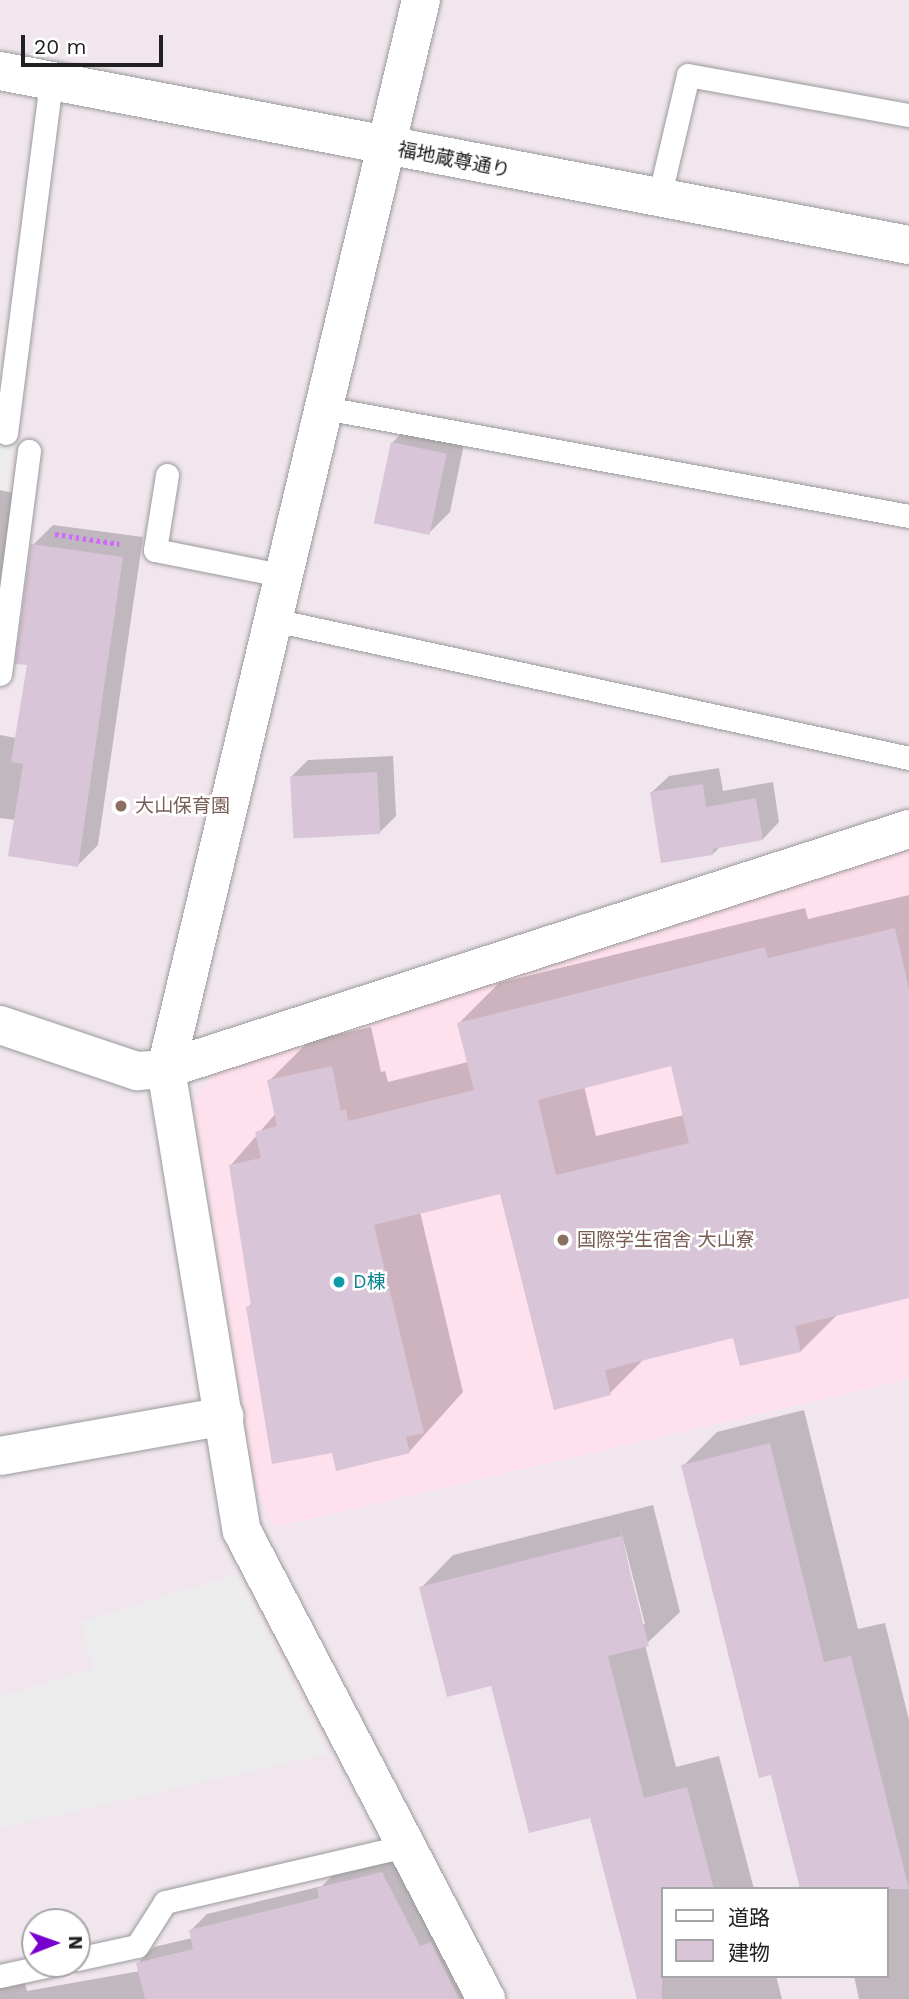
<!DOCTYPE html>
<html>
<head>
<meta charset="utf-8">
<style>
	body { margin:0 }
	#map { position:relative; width:909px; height:1999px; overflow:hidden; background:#f1e6ee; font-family:"Work Sans","Noto Sans JP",sans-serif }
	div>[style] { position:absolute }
	.education>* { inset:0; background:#ffe0ed }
	.parking>* { inset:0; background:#ececec }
	.shadow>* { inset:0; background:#0003 }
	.building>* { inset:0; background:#d8c5d8; transform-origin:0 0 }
	.path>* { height:4.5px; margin-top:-2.25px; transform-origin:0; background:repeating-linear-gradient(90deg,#ce68ff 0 3.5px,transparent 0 7px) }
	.roads { filter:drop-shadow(0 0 2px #9a9a9a) drop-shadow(0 0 2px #9a9a9a) }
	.service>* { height:23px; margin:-11.5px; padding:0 11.5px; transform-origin:11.5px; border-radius:11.5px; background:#fff }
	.minor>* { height:38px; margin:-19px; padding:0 19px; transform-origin:19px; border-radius:19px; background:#fff }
	.tertiary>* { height:38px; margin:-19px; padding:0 19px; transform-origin:19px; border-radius:19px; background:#fff }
	.dots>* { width:19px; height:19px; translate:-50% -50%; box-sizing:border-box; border:4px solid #fff; border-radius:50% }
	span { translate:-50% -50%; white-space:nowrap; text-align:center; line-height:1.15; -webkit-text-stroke:5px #fff; paint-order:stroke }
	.street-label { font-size:19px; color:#202020 }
	.education-label { font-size:19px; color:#785e54 }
	.left { translate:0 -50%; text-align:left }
	.culture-label { font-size:19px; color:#0d838f }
	.legend { position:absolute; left:661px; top:1887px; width:228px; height:91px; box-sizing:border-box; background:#fff; border:2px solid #a6a6a6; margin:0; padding:9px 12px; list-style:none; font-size:21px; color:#202020 }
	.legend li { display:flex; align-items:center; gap:14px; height:35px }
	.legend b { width:35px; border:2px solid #a6a6a6 }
	.north { position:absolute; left:21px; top:1908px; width:70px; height:70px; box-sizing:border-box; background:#fff; border:2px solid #a6a6a6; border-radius:50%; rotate:89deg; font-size:19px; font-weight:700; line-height:28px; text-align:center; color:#202020 }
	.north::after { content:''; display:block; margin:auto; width:24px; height:32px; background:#7700cf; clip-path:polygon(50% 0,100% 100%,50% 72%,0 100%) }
	.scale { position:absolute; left:21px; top:35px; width:142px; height:32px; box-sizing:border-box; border:4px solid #202020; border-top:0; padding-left:9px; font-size:21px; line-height:24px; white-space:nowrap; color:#202020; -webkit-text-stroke:5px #fff; paint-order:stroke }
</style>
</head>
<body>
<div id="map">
	<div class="education">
		<i style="clip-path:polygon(909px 846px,909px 1379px,275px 1527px,256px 1487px,194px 1101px,213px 1073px)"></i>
	</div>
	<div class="parking">
		<i style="clip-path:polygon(0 437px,14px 439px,7px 494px,0 494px)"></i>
		<i style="clip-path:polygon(238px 1574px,327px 1754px,0 1828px,0 1697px,93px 1668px,81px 1622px)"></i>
	</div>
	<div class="shadow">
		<i style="clip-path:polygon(412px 423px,466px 434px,450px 512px,430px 532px,392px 443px)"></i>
		<i style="clip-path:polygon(0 490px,17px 494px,0 604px)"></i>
		<i style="clip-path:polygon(53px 525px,143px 537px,98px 845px,78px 865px,16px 820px,0 818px,0 735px,16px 738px,36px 617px,33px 545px)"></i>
		<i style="clip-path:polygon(393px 756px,396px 816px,379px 833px,291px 777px,308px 760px)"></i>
		<i style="clip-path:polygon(719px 768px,723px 791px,773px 782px,779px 822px,763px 839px,721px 846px,713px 854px,652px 792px,669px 776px)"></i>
		<i style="clip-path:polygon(evenodd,909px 895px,909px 1296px,838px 1314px,801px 1351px,735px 1336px,645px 1358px,610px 1393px,501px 1192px,420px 1212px,463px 1392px,409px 1452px,333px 1451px,247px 1308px,253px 1302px,231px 1165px,276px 1113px,269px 1081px,309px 1041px,371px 1027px,381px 1072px,385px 1071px,388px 1082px,468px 1062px,459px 1023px,499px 983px,805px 908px,808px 919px,909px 895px,672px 1064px,684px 1115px,596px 1136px,584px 1086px,672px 1064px)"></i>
		<i style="clip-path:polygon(804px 1410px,858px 1629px,885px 1623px,909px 1720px,909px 1999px,859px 1999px,854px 1976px,886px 1976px,886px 1889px,772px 1773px,683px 1466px,717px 1432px)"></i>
		<i style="clip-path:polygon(evenodd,653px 1505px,680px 1612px,645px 1645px,676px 1767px,719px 1756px,754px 1889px,662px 1889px,662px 1976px,776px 1976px,782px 1999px,638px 1999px,591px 1816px,421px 1588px,453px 1555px,653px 1505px,620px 1527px,645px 1624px,641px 1624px,620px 1527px)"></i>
		<i style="clip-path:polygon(398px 1857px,479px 1999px,0 1999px,0 1986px,24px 1979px,27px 1991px,140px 1971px,138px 1963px,154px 1947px,192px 1938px,191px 1930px,207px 1914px,322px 1886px,335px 1873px)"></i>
	</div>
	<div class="building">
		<i style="left:391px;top:442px;width:57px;height:83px;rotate:12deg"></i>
		<i style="clip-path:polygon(31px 544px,123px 557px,78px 867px,8px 856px,23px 764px,11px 762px,27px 665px,15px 664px)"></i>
		<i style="left:377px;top:772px;width:62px;height:87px;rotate:87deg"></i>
		<i style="clip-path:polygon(703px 784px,706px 807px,756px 798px,763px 840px,713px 849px,713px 855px,661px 863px,650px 792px)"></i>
		<i style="clip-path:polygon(evenodd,895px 928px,909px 989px,909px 1298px,795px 1326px,801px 1352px,740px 1366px,733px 1338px,605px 1370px,611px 1395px,554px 1410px,500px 1194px,374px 1225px,424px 1433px,406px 1437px,410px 1453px,336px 1471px,332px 1453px,272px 1464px,246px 1307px,251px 1306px,229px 1165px,261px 1158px,255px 1132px,277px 1126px,267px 1080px,332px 1066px,341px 1111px,346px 1109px,348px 1121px,474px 1090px,457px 1023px,765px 947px,768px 958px,895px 928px,671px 1066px,689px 1143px,556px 1175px,538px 1100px,671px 1066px)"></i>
		<i style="clip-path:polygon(770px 1443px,824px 1662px,851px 1656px,909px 1889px,800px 1889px,771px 1775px,759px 1778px,681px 1465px)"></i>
		<i style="clip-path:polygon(621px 1536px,649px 1646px,608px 1656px,644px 1798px,687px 1787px,714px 1889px,662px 1889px,662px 1999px,637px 1999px,590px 1818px,529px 1833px,491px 1686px,447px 1697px,419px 1587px)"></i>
		<i style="clip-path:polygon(382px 1872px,420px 1946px,431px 1942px,459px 1999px,145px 1999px,136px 1963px,193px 1949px,189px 1930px,319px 1898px,317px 1888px)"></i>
	</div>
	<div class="path">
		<i style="left:55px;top:534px;width:65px;rotate:8.9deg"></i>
	</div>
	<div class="roads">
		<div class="service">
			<i style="left:659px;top:198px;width:126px;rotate:-76.7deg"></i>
			<i style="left:688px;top:75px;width:225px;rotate:10.3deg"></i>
			<i style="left:325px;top:408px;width:594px;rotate:10.48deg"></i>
			<i style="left:6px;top:433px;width:354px;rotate:-82.7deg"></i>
			<i style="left:167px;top:475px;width:76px;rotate:99.1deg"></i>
			<i style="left:155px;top:550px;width:133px;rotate:11.3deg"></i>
			<i style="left:274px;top:620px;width:650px;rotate:12.26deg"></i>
			<i style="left:0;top:674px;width:225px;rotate:-82.6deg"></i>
			<i style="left:77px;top:1959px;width:61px;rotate:-12.2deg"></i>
			<i style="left:137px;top:1946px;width:52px;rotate:-57.5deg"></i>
			<i style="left:165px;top:1902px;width:247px;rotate:-13.1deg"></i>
			<i style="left:0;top:1976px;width:56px;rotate:-12.3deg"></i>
		</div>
		<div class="minor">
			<i style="left:421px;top:0;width:1099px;rotate:103.42deg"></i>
			<i style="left:166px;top:1069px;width:468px;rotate:80.7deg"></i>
			<i style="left:242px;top:1531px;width:528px;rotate:62.46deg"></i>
			<i style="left:0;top:1025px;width:145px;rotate:18.6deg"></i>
			<i style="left:137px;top:1071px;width:29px;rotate:-4deg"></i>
			<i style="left:166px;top:1069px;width:781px;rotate:-17.9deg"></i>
			<i style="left:0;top:1456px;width:228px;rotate:-10.1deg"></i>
		</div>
		<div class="tertiary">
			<i style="left:0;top:71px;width:926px;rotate:10.84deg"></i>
		</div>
	</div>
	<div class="dots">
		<i style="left:121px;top:806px;background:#8d6e63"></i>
		<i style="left:563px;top:1240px;background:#8d6e63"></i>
		<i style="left:339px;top:1282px;background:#0f9aa8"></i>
	</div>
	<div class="street-label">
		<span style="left:454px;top:160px;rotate:11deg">福地蔵尊通り</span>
	</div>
	<div class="education-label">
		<span class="left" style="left:135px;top:806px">大山保育園</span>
		<span class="left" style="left:577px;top:1240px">国際学生宿舎 大山寮</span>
	</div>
	<div class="culture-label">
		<span class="left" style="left:353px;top:1282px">D棟</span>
	</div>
	<ul class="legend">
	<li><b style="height:9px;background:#fff"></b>道路</li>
	<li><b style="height:19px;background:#d8c5d8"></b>建物</li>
	</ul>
	<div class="north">N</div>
	<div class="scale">20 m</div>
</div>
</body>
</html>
